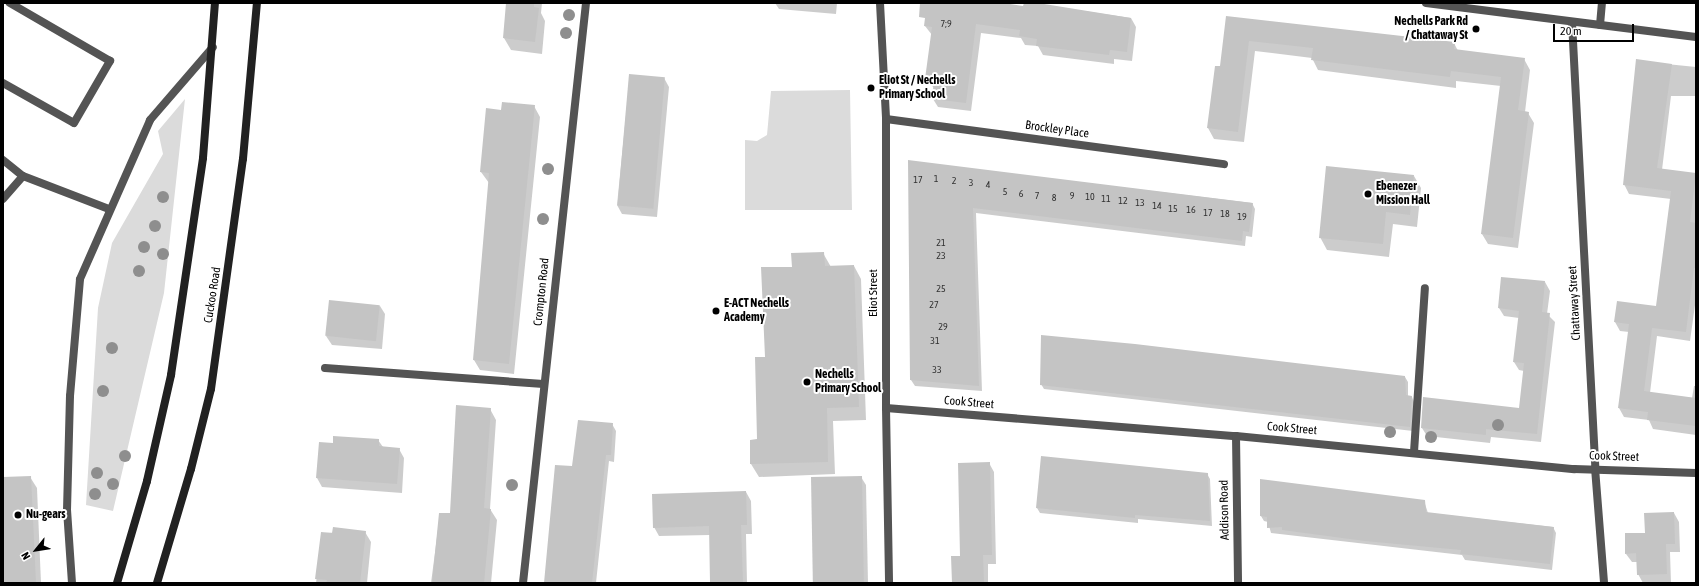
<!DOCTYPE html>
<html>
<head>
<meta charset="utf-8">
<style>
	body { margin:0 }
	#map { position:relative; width:1699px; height:586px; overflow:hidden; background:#fff; font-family:"Asap Condensed",sans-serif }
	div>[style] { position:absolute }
	.green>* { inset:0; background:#dbdbdb }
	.shadow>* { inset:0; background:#0003 }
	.building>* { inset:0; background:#c4c4c4; transform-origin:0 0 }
	.lane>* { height:8px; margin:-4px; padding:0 4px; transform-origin:4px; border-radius:4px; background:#545454 }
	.street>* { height:8px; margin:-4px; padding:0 4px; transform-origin:4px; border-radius:4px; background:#545454 }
	.secondary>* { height:8px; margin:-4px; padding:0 4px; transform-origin:4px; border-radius:4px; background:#212121 }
	.trees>* { width:12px; height:12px; margin:-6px; border-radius:50%; background:#8e8e8e }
	.dots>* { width:11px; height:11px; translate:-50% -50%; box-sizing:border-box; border:2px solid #fff; border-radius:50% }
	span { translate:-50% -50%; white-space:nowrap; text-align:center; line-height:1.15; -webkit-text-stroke:4px #fff; paint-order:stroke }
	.number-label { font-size:10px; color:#313131 }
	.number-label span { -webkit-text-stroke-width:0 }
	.poi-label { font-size:12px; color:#000; font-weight:700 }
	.right { translate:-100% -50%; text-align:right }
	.left { translate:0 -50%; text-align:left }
	.street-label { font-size:12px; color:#000 }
	.frame { position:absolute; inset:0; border:4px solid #000; pointer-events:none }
	.north { position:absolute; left:16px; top:530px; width:40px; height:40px; -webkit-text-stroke:3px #fff; paint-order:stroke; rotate:240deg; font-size:11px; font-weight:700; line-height:16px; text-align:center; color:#000 }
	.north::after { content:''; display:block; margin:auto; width:14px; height:18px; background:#000; clip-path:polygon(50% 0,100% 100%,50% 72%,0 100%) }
	.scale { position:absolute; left:1553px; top:24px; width:81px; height:18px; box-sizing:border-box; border:2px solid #000; border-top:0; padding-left:5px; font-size:12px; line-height:14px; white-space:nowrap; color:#000; -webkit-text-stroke:3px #fff; paint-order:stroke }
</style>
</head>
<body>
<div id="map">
	<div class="green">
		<i style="clip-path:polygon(850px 90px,852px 210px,745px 210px,745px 140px,757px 141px,767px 135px,771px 91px)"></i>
		<i style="clip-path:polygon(185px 99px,164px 293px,113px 511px,86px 505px,98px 308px,112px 243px,163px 154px,158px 131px)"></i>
	</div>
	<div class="shadow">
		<i style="clip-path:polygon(514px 3px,542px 3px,541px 13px,545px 21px,542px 54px,511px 50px,504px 38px)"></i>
		<i style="clip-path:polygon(775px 3px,837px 3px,836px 14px,779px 9px)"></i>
		<i style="clip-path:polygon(938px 3px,996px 3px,1024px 7px,1025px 3px,1030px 3px,1131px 18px,1136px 27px,1132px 61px,1114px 59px,1114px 64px,1043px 55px,1038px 46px,1025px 45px,1021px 38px,981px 33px,971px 111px,938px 107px,933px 99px,934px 88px,926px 79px,932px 35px,925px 26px)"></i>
		<i style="clip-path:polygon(1227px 17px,1454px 43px,1458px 51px,1524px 59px,1530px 70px,1525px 112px,1528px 113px,1534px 123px,1518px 248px,1488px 244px,1482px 234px,1501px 86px,1456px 81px,1456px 88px,1318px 70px,1312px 58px,1255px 51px,1244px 142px,1214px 139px,1208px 128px,1221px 68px)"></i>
		<i style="clip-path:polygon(1637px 61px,1696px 67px,1696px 96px,1671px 96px,1662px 170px,1696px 175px,1696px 298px,1690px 341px,1657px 336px,1650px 393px,1692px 398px,1694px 386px,1696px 386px,1696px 435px,1653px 429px,1649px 420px,1624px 417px,1619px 408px,1629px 332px,1620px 331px,1615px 322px,1657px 307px,1671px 199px,1629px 194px,1624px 184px)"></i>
		<i style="clip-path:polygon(630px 75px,664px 78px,669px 87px,657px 217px,622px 214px,617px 205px)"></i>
		<i style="clip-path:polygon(534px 106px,540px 117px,514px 374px,480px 370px,474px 360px,489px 183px,481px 172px)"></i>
		<i style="clip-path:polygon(909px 162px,1252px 203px,1255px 209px,1252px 237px,1246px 236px,1245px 246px,976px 213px,982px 391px,915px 386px,911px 380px)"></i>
		<i style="clip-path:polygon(1414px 176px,1421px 188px,1417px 227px,1393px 224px,1389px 257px,1327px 250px,1320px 237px)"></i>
		<i style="clip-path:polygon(823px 253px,831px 267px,854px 266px,861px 279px,866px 420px,833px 421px,835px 474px,759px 477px,751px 464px,758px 440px,766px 358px,793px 268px)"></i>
		<i style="clip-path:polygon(1545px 282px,1550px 291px,1547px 314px,1555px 322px,1541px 442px,1491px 437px,1490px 443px,1427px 436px,1422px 428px,1520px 409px,1524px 371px,1519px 370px,1514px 362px,1519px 318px,1504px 316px,1499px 308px)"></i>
		<i style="clip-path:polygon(380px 306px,385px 314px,382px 349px,332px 345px,326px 336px)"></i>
		<i style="clip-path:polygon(1042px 337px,1405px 377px,1408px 382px,1408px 396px,1412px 397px,1414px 402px,1413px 431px,1044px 389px,1041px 384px)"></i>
		<i style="clip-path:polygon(490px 409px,496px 420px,490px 509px,497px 520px,491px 583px,431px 583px,440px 514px,451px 514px)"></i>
		<i style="clip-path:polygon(612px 424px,616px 431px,614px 462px,609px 461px,596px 583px,545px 583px,573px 467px)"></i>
		<i style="clip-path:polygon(378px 440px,383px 447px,399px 449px,404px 458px,402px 493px,322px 487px,317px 478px,334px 444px)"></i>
		<i style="clip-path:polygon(989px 463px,994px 472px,996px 564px,988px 564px,988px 583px,953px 583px)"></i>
		<i style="clip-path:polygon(1207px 474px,1210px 479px,1212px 526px,1138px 519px,1138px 523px,1040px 513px,1037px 508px)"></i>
		<i style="clip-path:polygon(30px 477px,37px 488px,41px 583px,3px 583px,3px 478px)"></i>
		<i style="clip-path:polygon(861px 477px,866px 485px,868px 583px,813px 583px)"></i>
		<i style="clip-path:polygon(746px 492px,751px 501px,752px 534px,746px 534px,747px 583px,711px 583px,710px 535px,659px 536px,654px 527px)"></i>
		<i style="clip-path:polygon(1424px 501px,1428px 513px,1553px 527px,1556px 533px,1552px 570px,1465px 560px,1462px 555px,1271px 533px,1268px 522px,1264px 521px,1261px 516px)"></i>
		<i style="clip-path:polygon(1674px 513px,1679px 522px,1680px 552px,1670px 552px,1671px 583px,1643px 583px,1638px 574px,1637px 562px,1632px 562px,1626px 554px,1646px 534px)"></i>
		<i style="clip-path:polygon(365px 532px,371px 542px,367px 583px,316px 583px,322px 533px)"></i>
	</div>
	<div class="building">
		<i style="clip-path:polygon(506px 3px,534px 3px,534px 7px,539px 8px,535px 42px,503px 38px)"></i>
		<i style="clip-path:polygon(920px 3px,1004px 3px,1023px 6px,1024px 3px,1038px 3px,1131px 18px,1127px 52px,1110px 50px,1109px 55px,1036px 46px,1037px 39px,1019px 36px,1020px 30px,976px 24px,966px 103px,932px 99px,934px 80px,925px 79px,932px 27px,924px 26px,925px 18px,919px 17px)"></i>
		<i style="clip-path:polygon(1226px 16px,1455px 42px,1454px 49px,1525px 58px,1518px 110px,1529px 112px,1513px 238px,1481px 234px,1501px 77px,1451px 71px,1450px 77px,1311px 60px,1313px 48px,1249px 41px,1238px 132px,1207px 128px,1215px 66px,1220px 66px)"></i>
		<i style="clip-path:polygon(1636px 59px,1672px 64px,1657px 168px,1696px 173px,1690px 222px,1696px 223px,1696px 268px,1694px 268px,1686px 332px,1652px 328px,1644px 391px,1696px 398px,1696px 426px,1647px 420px,1648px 412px,1618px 408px,1629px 324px,1614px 322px,1617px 301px,1656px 306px,1671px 191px,1623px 185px)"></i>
		<i style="left:629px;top:74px;width:36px;height:132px;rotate:5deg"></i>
		<i style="clip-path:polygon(502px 102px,535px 105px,509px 364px,473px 360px,489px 173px,480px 172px,486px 108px,501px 110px)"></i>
		<i style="clip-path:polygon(908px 160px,1253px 203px,1249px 232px,1243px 231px,1242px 241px,973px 208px,979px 386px,910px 380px)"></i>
		<i style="clip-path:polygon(1326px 166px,1414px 175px,1410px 215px,1386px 212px,1383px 244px,1319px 238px)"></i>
		<i style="clip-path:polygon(824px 252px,825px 266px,854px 265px,859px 407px,827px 408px,828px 462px,750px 464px,750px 440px,757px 439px,755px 357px,765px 357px,761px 267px,792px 267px,791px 253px)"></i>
		<i style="clip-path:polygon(1501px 277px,1545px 281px,1542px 312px,1550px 313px,1537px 434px,1486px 429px,1486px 435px,1421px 428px,1423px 397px,1519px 408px,1524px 363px,1513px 362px,1519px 311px,1498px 308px)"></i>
		<i style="left:329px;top:300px;width:51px;height:36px;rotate:6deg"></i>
		<i style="clip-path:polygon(1041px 335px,1135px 344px,1405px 376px,1406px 395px,1412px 396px,1410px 427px,1040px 385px)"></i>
		<i style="clip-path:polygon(456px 405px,491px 408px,484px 508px,491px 509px,484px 583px,432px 583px,439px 513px,450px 513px)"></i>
		<i style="clip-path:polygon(578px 420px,613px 423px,611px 455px,606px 455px,592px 583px,544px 583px,555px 465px,572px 466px)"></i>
		<i style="clip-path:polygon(333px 436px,379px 439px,379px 446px,400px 448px,397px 484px,316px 478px,319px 442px,333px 443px)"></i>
		<i style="clip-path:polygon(1041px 456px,1208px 473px,1210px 521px,1135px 515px,1135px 518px,1036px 508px)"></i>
		<i style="clip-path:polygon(990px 462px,992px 555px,983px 555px,984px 583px,952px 583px,951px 556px,960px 556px,958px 463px)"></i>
		<i style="clip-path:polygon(31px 476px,36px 583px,3px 583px,3px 477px)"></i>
		<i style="left:862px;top:476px;width:107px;height:51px;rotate:89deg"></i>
		<i style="clip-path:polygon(1260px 479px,1425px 500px,1426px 512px,1554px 527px,1550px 564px,1460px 554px,1461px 550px,1365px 541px,1282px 530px,1282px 527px,1267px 528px,1267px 517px,1260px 516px)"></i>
		<i style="clip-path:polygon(746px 491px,747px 525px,741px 525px,743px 583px,710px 583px,709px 526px,653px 528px,652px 494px)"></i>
		<i style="clip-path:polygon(1674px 512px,1675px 544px,1666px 544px,1667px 574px,1637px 575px,1636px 553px,1625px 554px,1625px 533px,1645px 533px,1644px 513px)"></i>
		<i style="clip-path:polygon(333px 527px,366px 531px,360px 583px,326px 583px,327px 580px,315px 579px,321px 532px,332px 533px)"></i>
	</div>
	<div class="lane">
		<i style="left:1600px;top:25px;width:22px;rotate:-85deg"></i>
		<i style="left:3px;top:83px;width:81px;rotate:29.4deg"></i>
		<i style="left:74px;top:123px;width:72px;rotate:-59.9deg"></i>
		<i style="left:110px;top:61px;width:116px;rotate:-149.9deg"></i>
		<i style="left:3px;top:160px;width:26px;rotate:39deg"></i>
		<i style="left:23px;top:176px;width:92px;rotate:21deg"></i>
		<i style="left:3px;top:199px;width:30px;rotate:-49deg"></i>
		<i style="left:1414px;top:452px;width:164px;rotate:-86.2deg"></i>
	</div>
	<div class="street">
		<i style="left:880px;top:3px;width:116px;rotate:87deg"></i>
		<i style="left:886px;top:119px;width:289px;rotate:90deg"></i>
		<i style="left:886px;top:408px;width:175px;rotate:89deg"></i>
		<i style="left:1426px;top:3px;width:272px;rotate:7.2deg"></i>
		<i style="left:1572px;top:22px;width:447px;rotate:87deg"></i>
		<i style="left:1595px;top:468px;width:115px;rotate:85.5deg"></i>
		<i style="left:886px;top:119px;width:341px;rotate:7.6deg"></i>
		<i style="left:325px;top:368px;width:219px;rotate:4.2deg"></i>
		<i style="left:886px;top:408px;width:351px;rotate:4.6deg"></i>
		<i style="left:1236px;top:436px;width:340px;rotate:5.6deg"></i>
		<i style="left:1574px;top:469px;width:122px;rotate:1.9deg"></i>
		<i style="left:1236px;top:436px;width:147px;rotate:89.2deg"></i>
		<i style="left:72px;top:583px;width:73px;rotate:-93.9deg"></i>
		<i style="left:67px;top:510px;width:114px;rotate:-88.5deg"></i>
		<i style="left:70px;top:396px;width:117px;rotate:-85.1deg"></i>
		<i style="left:80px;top:279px;width:174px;rotate:-66.2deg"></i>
		<i style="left:150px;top:120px;width:96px;rotate:-49.2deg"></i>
		<i style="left:523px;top:583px;width:583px;rotate:-83.8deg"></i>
	</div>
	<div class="secondary">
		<i style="left:117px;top:583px;width:106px;rotate:-73.6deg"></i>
		<i style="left:147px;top:481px;width:109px;rotate:-77.2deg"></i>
		<i style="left:171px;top:375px;width:219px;rotate:-81.6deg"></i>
		<i style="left:203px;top:158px;width:155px;rotate:-85.6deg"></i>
		<i style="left:157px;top:583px;width:119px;rotate:-73.4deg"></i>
		<i style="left:191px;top:469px;width:82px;rotate:-76deg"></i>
		<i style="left:211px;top:389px;width:232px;rotate:-82.1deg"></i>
		<i style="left:243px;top:159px;width:157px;rotate:-84.9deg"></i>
	</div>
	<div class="trees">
		<i style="left:569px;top:15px"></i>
		<i style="left:566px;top:33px"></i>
		<i style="left:548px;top:169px"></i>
		<i style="left:163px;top:197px"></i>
		<i style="left:543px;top:219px"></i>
		<i style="left:155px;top:226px"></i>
		<i style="left:144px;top:247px"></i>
		<i style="left:163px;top:254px"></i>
		<i style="left:139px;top:271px"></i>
		<i style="left:112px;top:348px"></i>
		<i style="left:103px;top:391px"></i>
		<i style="left:1498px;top:425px"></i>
		<i style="left:1390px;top:432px"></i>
		<i style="left:1431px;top:437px"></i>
		<i style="left:125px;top:456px"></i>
		<i style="left:97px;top:473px"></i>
		<i style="left:113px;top:484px"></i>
		<i style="left:512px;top:485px"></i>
		<i style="left:95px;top:494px"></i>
	</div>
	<div class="dots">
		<i style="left:1476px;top:29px;background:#000"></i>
		<i style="left:871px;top:88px;background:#000"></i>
		<i style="left:1368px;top:194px;background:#000"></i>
		<i style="left:716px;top:311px;background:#000"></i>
		<i style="left:807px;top:382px;background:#000"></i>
		<i style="left:18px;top:515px;background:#000"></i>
	</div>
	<div class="number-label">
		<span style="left:946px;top:24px">7;9</span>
		<span style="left:936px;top:179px">1</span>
		<span style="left:918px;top:180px">17</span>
		<span style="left:954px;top:181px">2</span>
		<span style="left:971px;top:183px">3</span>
		<span style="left:988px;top:185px">4</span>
		<span style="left:1005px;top:192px">5</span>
		<span style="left:1021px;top:194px">6</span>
		<span style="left:1037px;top:196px">7</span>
		<span style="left:1072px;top:196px">9</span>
		<span style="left:1090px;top:197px">10</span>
		<span style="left:1054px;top:198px">8</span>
		<span style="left:1106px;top:199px">11</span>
		<span style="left:1123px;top:201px">12</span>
		<span style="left:1140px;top:203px">13</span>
		<span style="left:1157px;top:206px">14</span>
		<span style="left:1173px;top:209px">15</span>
		<span style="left:1191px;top:210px">16</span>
		<span style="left:1208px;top:213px">17</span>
		<span style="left:1225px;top:214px">18</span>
		<span style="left:1242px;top:217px">19</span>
		<span style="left:941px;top:243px">21</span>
		<span style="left:941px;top:256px">23</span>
		<span style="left:941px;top:289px">25</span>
		<span style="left:934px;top:305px">27</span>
		<span style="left:943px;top:327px">29</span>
		<span style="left:935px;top:341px">31</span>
		<span style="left:937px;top:370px">33</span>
	</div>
	<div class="poi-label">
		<span class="right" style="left:1468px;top:29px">Nechells Park Rd<br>/ Chattaway St</span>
		<span class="left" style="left:879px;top:88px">Eliot St / Nechells<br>Primary School</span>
		<span class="left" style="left:1376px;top:194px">Ebenezer<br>Mission Hall</span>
		<span class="left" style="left:724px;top:311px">E-ACT Nechells<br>Academy</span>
		<span class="left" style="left:815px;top:382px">Nechells<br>Primary School</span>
		<span class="left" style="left:26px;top:515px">Nu-gears</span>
	</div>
	<div class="street-label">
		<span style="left:1057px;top:130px;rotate:8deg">Brockley Place</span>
		<span style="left:542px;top:292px;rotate:-84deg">Crompton Road</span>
		<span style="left:874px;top:293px;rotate:-90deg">Eliot Street</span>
		<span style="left:213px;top:295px;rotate:-81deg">Cuckoo Road</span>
		<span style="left:1575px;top:303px;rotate:-93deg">Chattaway Street</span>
		<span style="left:969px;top:403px;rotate:5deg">Cook Street</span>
		<span style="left:1292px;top:429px;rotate:5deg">Cook Street</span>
		<span style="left:1614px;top:457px;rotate:2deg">Cook Street</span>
		<span style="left:1225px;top:510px;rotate:-91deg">Addison Road</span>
	</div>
	<div class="frame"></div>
	<div class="north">N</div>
	<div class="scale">20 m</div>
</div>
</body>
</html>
